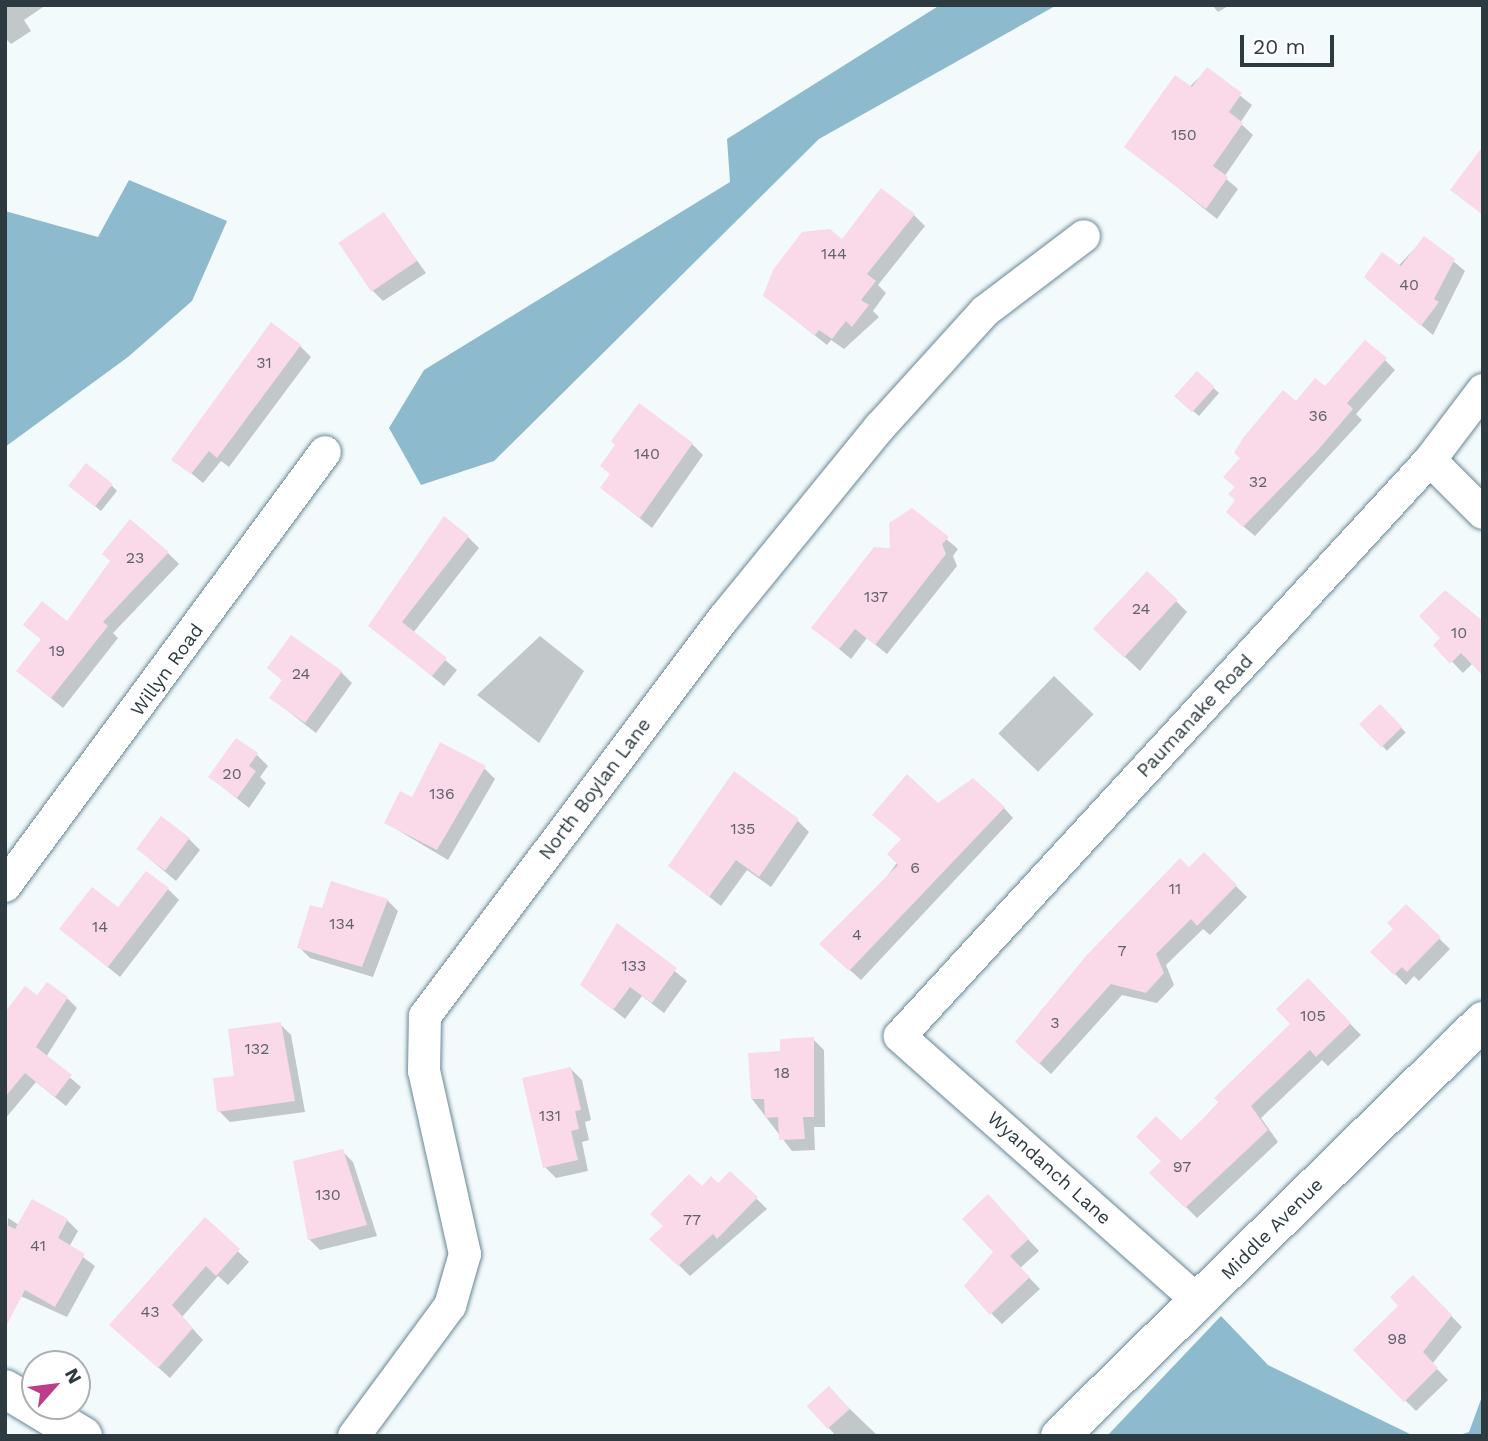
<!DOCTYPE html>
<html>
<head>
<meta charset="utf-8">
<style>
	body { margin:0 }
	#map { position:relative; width:1488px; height:1441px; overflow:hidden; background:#f3fafc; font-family:"Work Sans",sans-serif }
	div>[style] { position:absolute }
	.forest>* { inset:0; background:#8dbacd }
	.shadow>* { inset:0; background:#0003; transform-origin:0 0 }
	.building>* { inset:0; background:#fad9e9; transform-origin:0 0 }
	.roads { filter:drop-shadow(0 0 2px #688795) drop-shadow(0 0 2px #688795) }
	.street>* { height:32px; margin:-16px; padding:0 16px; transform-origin:16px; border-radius:16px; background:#fff }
	.secondary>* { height:38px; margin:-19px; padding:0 19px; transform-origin:19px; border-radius:19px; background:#fff }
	span { translate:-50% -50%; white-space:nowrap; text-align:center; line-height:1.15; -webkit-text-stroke:5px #fff; paint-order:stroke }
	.number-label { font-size:16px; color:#60626a }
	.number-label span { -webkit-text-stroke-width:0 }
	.street-label { font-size:19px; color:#2d3b40 }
	.frame { position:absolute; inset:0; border:7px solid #2d3b40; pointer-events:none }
	.north { position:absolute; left:21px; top:1350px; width:70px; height:70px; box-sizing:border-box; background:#fff; border:2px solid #abb1b3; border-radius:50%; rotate:62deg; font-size:19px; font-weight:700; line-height:28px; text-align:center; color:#2d3b40 }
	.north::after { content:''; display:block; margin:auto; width:24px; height:32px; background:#bc3d89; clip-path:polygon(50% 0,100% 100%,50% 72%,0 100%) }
	.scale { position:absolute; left:1240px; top:35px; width:94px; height:32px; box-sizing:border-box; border:4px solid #2d3b40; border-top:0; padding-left:9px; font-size:21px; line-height:24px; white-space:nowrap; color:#2d3b40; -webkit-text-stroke:5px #fff; paint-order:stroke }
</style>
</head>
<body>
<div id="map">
	<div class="forest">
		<i style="clip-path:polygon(940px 5px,1057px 5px,819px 139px,494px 461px,421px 485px,389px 428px,424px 370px,730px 182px,727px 139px)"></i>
		<i style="clip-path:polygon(129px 180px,227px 221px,192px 301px,128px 357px,5px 447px,5px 211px,98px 237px)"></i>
		<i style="clip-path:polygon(1221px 1316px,1268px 1365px,1414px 1436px,1107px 1436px)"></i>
		<i style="clip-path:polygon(1483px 1394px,1483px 1436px,1456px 1436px,1469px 1432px)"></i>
	</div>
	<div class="shadow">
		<i style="clip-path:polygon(5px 5px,46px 5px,24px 20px,31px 31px,11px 44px,5px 38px)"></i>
		<i style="clip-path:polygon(1212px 5px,1230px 5px,1218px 12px)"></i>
		<i style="clip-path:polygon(1207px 70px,1252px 105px,1240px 123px,1253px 135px,1224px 177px,1238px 189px,1217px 219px,1127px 147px)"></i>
		<i style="clip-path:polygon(384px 215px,426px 273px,383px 301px,372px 290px)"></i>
		<i style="clip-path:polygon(914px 215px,925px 226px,878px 285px,886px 293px,873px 311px,879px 317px,844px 349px,831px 340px,827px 345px,765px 296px,842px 241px)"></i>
		<i style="clip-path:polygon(1425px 238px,1465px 271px,1433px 335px,1377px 288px)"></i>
		<i style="clip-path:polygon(300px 346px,311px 357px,229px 467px,221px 461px,203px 483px,174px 459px)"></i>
		<i style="clip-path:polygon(1385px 360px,1395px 370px,1356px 414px,1362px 420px,1255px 536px,1238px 522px,1242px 458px,1296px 403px)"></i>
		<i style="clip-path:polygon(1197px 373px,1219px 393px,1199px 416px,1181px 401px)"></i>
		<i style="clip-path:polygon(692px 444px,703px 455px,652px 528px,602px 488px)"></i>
		<i style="clip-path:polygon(112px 486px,117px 491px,101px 511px,76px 491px)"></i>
		<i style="clip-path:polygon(912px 510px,958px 549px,953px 556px,957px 566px,887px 654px,867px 638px,851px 659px,814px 628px,892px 550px,891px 523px)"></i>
		<i style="clip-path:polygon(468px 537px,479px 548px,413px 633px,457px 670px,444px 686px,370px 625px)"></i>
		<i style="clip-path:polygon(168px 553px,179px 564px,113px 633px,118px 638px,63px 708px,18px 671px,42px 640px,25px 625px,68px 623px)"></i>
		<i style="clip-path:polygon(1176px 601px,1187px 612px,1140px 671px,1107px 640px)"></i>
		<i style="clip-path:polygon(1483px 625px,1473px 663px,1463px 673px,1436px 645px)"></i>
		<i style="clip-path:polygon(540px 636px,584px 671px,539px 743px,477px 695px)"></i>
		<i style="clip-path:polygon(269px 668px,341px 672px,352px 683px,316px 733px,271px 698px,283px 681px)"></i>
		<i style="left:1054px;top:676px;width:55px;height:80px;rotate:44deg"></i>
		<i style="left:1380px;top:706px;width:37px;height:26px;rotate:46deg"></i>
		<i style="clip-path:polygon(257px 755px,268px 766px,260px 777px,266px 783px,249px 808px,210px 777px)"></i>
		<i style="clip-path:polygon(484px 768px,495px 779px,448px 860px,386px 823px,413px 799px)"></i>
		<i style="clip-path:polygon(938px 805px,1004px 808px,1013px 818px,861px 980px,832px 954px)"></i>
		<i style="clip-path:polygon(798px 821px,809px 832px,771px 887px,747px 870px,721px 906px,670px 866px)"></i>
		<i style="clip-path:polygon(189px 839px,200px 850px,176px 881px,138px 849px)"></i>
		<i style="clip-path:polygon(1204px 855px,1247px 897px,1210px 935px,1203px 929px,1166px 965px,1174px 985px,1157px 1003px,1122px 995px,1051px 1074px,1028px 1053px)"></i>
		<i style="clip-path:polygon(168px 889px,179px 900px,120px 977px,61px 929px)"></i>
		<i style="clip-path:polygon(387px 900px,398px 911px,373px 977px,310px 958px,299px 947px,323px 911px)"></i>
		<i style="clip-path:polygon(1406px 907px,1450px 949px,1419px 981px,1414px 976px,1406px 985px,1373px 952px,1396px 929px)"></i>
		<i style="clip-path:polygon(617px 925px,687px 981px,664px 1013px,642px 996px,625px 1019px,582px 984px)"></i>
		<i style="clip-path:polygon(1308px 981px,1361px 1035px,1328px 1066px,1322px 1060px,1261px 1118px,1278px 1142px,1197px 1218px,1152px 1173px,1293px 1024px)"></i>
		<i style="clip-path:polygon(37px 998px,67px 998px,77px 1008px,46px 1057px,81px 1087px,66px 1106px,36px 1082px,5px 1119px,5px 1048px)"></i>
		<i style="clip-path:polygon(280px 1024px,291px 1035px,305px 1112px,230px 1122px,219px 1111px,236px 1077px)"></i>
		<i style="clip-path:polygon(813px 1039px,824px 1050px,825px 1127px,814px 1127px,815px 1150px,792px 1151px,752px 1099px,782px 1053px)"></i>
		<i style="clip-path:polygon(571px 1069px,582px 1080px,591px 1120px,585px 1122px,589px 1140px,582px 1142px,588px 1171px,556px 1178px,545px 1167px)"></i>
		<i style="clip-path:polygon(342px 1151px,353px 1162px,377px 1236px,320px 1250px,309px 1239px)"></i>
		<i style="clip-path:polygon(730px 1173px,767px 1209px,690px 1276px,652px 1239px,702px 1188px,718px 1186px)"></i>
		<i style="clip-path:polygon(999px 1208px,1039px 1251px,1020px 1268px,1040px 1289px,1002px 1324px,991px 1313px)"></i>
		<i style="clip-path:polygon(8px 1218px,19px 1225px,67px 1220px,78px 1231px,69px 1247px,95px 1266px,67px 1317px,5px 1289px)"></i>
		<i style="clip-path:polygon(205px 1220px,249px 1262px,228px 1285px,218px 1276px,182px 1317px,203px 1340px,170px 1378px,123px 1336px)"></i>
		<i style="clip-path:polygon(1413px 1277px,1462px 1327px,1432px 1364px,1448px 1380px,1416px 1411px,1355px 1350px,1401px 1306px)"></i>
		<i style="clip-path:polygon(829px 1389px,878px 1436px,836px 1436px,810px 1407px)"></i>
	</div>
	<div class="building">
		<i style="clip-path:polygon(1207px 67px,1242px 93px,1229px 112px,1243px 123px,1213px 166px,1228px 177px,1206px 209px,1124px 147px,1175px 75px,1192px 87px)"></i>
		<i style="clip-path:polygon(1483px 146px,1483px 215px,1450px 190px)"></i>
		<i style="clip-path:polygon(881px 188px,915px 214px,867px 274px,876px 281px,861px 300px,869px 305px,852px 327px,846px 321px,832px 339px,819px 330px,815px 335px,763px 296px,773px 270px,802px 232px,830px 229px,842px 239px)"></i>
		<i style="left:384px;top:212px;width:59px;height:55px;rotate:56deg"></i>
		<i style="clip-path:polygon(1424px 236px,1455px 259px,1434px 299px,1439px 302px,1421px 326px,1364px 277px,1382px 252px,1401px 266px)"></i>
		<i style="clip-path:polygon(271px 322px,301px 345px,217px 458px,209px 451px,191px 474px,171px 460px)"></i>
		<i style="clip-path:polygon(1365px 340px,1387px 358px,1347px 403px,1353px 409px,1318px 450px,1243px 527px,1226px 512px,1235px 500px,1228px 494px,1235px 487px,1223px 477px,1240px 458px,1234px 453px,1243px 438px,1283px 390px,1296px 401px,1315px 378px,1325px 386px)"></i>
		<i style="left:1197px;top:371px;width:24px;height:34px;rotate:42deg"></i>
		<i style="clip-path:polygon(639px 403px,693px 443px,640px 518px,600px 488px,610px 474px,600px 466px,615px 445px,611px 441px)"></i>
		<i style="left:86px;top:463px;width:34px;height:29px;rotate:38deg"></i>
		<i style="clip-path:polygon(912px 508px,949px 537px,942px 544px,946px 554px,875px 645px,855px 629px,839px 649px,811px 628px,874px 547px,890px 548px,889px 523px)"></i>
		<i style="clip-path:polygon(444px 516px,469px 536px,402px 622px,447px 658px,432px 676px,368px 626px)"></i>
		<i style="clip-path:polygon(130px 519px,169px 552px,103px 622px,108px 626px,51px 698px,16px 671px,41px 639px,23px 625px,42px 601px,67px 621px,110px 561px,102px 554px)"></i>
		<i style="left:1147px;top:571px;width:42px;height:79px;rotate:43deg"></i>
		<i style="clip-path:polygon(1445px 590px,1483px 621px,1483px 676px,1461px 653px,1450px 664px,1433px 645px,1440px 638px,1419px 616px)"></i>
		<i style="clip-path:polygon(291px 635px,342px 671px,305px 723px,269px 698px,282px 680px,267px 668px)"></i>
		<i style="left:1380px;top:704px;width:32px;height:29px;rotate:46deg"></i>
		<i style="clip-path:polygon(236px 738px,258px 753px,249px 766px,256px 771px,237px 798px,208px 777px)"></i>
		<i style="clip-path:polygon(440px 742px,486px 766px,437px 850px,384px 823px,400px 791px,412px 797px)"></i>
		<i style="clip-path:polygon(734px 771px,799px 819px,759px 877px,736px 860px,709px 897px,668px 866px)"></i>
		<i style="clip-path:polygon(907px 774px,938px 803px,973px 778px,1005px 807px,849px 971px,819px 944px,898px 865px,887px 854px,901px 839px,872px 815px)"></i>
		<i style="left:161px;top:816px;width:36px;height:41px;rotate:37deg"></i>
		<i style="clip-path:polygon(1204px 852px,1237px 885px,1197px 926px,1191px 919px,1156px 954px,1164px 973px,1146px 993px,1111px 984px,1039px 1064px,1015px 1042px,1086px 956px,1180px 858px,1189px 867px)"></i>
		<i style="clip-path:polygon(146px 871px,169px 888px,108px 967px,59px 929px,92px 887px,118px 907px)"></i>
		<i style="clip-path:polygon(331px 881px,388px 899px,362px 967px,297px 948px,310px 905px,322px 908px)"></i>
		<i style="clip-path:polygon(1406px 904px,1441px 937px,1407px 972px,1402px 967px,1394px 975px,1370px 952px,1393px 929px,1387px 923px)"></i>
		<i style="clip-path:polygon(617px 923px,677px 968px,652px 1003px,630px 987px,613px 1010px,580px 985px)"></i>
		<i style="clip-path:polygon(1308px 978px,1351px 1023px,1316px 1057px,1310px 1050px,1251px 1106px,1268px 1130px,1185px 1208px,1149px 1173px,1161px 1161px,1136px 1137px,1156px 1116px,1181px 1140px,1219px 1103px,1214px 1098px,1290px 1024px,1276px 1009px)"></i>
		<i style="clip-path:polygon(47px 982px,68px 997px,36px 1047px,72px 1075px,55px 1097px,25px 1073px,5px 1097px,5px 1012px,25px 986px,37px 995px)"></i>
		<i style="clip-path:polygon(281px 1022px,295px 1101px,217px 1112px,213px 1078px,234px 1076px,228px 1029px)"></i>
		<i style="clip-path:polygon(814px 1037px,814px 1117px,803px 1117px,805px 1139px,779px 1140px,778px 1117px,765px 1118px,764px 1099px,751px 1099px,748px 1053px,780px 1051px,780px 1039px)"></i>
		<i style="clip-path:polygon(571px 1067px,581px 1110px,575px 1111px,579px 1129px,571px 1131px,578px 1160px,543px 1168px,522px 1078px)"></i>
		<i style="clip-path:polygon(343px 1149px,367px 1225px,308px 1240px,293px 1161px)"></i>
		<i style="clip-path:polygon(730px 1171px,758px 1197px,717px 1239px,713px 1234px,678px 1266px,649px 1239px,663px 1226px,650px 1214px,689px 1174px,702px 1186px,711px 1176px,718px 1183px)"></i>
		<i style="clip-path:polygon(988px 1194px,1029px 1239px,1010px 1256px,1030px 1277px,990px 1315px,964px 1286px,993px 1252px,962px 1219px)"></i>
		<i style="clip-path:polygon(32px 1199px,68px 1219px,58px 1238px,85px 1254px,55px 1307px,25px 1290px,5px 1328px,5px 1224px,15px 1229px)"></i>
		<i style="clip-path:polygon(205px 1217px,240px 1249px,216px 1276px,206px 1266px,172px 1305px,193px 1328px,158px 1368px,109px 1325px)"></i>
		<i style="clip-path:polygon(1413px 1275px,1452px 1315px,1423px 1352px,1438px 1368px,1404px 1402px,1353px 1350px,1398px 1306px,1390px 1297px)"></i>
		<i style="left:829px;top:1386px;width:31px;height:30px;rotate:48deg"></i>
	</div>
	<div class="roads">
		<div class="street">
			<i style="left:1430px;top:460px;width:75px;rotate:45deg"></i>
			<i style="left:5px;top:886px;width:539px;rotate:-53.6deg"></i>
			<i style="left:1198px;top:1301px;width:399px;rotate:-138.4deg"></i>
			<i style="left:900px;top:1036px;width:783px;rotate:-47.38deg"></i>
			<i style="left:1430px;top:460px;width:88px;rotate:-52.9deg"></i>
			<i style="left:354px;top:1436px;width:162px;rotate:-53.6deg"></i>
			<i style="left:450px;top:1306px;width:54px;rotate:-73.9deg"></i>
			<i style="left:465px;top:1254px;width:188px;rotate:-102.6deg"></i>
			<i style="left:424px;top:1071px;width:55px;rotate:-89deg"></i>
			<i style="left:425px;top:1016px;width:498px;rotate:-53.1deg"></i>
			<i style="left:724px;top:618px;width:247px;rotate:-50.8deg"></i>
			<i style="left:880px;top:427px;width:156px;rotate:-47.8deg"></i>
			<i style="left:985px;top:311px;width:124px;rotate:-37.1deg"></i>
		</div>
		<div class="secondary">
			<i style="left:5px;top:1389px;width:91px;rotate:31.1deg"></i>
			<i style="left:1060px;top:1436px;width:593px;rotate:-44.45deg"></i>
		</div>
	</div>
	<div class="number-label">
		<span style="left:1184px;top:135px">150</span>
		<span style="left:834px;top:254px">144</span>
		<span style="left:1409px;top:285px">40</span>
		<span style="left:264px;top:363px">31</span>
		<span style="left:1318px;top:416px">36</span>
		<span style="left:647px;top:454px">140</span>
		<span style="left:1258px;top:482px">32</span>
		<span style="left:135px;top:558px">23</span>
		<span style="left:876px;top:597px">137</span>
		<span style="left:1141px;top:609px">24</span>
		<span style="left:1459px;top:633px">10</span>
		<span style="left:57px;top:651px">19</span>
		<span style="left:301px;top:674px">24</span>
		<span style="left:232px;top:774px">20</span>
		<span style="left:442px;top:794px">136</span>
		<span style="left:743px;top:829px">135</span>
		<span style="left:915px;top:868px">6</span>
		<span style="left:1175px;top:889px">11</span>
		<span style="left:342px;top:924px">134</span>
		<span style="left:100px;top:927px">14</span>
		<span style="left:857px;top:935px">4</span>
		<span style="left:1122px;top:951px">7</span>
		<span style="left:634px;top:966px">133</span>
		<span style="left:1313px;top:1016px">105</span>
		<span style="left:1055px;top:1023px">3</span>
		<span style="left:257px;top:1049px">132</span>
		<span style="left:782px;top:1073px">18</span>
		<span style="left:550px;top:1116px">131</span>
		<span style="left:1182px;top:1167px">97</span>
		<span style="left:328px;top:1195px">130</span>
		<span style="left:692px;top:1220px">77</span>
		<span style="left:38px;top:1246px">41</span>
		<span style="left:150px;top:1312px">43</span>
		<span style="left:1397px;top:1339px">98</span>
	</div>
	<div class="street-label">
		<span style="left:167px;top:670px;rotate:-54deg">Willyn Road</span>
		<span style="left:1195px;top:716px;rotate:-47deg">Paumanake Road</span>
		<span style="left:595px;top:789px;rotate:-53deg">North Boylan Lane</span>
		<span style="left:1049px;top:1168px;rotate:42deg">Wyandanch Lane</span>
		<span style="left:1272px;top:1229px;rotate:-45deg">Middle Avenue</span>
	</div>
	<div class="frame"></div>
	<div class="north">N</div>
	<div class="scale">20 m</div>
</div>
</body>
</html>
